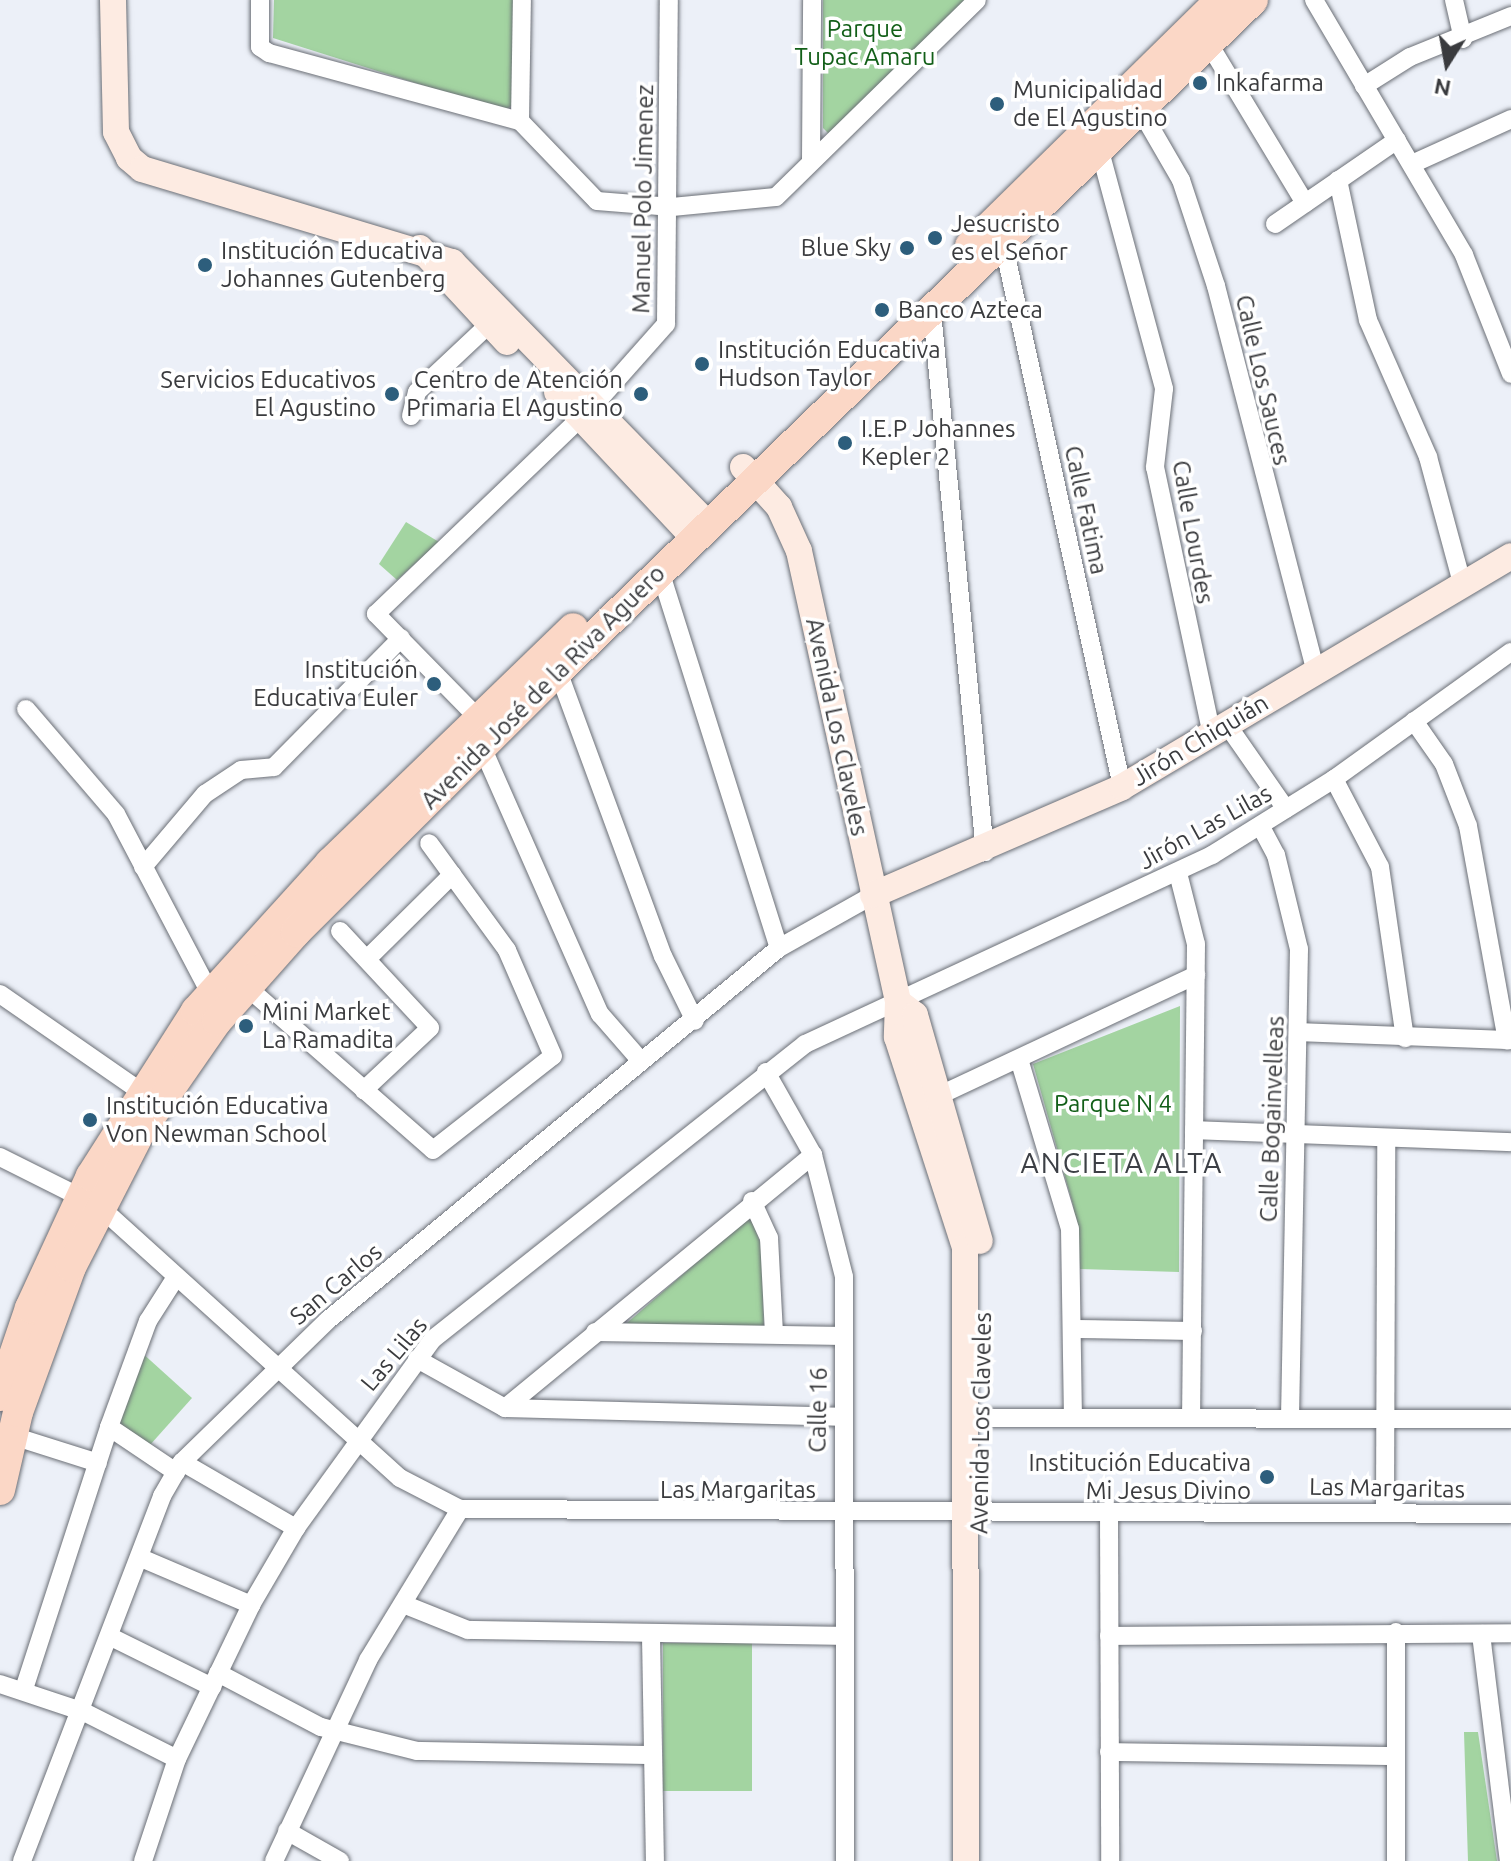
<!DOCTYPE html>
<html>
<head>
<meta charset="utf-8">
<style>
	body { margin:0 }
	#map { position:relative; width:1511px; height:1861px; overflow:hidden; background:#ecf0f8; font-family:Ubuntu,sans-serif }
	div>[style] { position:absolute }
	.green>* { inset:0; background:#a3d4a1; transform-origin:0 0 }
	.roads { filter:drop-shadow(0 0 2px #6b6f76) drop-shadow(0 0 2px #6b6f76) }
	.street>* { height:18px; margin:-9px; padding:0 9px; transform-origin:9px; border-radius:9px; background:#fff }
	.secondary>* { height:26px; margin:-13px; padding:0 13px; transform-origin:13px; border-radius:13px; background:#fdebe2 }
	.primary>* { height:30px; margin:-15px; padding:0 15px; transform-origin:15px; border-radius:15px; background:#fbd7c6 }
	.dots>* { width:22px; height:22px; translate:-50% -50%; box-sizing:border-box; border:4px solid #fff; border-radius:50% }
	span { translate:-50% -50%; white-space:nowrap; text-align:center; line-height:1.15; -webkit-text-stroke:7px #fff; paint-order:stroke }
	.park-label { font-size:24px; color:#125f18 }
	.poi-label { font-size:24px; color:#3a3b3e }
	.left { translate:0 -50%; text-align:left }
	.right { translate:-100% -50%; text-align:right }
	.street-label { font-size:24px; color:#3a3b3e }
	.quarter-label { font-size:28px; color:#3c3f45; letter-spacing:2px }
	.north { position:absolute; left:1407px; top:24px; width:80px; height:80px; -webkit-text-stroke:6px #fff; paint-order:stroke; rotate:191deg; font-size:22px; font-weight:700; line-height:32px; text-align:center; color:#3a3b3e }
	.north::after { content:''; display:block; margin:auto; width:28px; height:36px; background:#3a3b3e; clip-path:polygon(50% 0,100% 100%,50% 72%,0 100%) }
</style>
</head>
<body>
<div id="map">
	<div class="green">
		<i style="clip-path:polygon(274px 0,513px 0,514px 104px,504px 111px,273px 38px)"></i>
		<i style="clip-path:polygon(823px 0,970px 0,829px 134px,823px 128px)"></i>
		<i style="clip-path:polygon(406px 522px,439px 542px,397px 580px,379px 564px)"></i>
		<i style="clip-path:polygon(1180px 1006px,1179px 1272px,1080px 1269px,1073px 1205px,1033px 1064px)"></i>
		<i style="clip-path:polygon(750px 1216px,762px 1247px,764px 1330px,620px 1329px)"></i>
		<i style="clip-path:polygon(140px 1351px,192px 1398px,150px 1445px,119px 1423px)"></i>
		<i style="left:752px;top:1643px;width:148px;height:89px;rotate:90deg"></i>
		<i style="clip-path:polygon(1464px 1732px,1478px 1732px,1497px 1861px,1468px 1861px)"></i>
	</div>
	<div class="roads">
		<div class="street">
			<i style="left:260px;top:0;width:47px;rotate:90deg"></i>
			<i style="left:260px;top:47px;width:11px;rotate:34deg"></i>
			<i style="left:269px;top:53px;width:260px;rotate:15.2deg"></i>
			<i style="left:520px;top:121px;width:111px;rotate:46.1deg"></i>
			<i style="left:597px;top:201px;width:75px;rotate:4.6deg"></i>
			<i style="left:672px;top:207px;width:104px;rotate:-5.5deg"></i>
			<i style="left:776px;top:197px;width:281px;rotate:-44.4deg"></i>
			<i style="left:1314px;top:0;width:296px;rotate:59.5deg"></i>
			<i style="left:1464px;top:255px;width:128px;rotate:68.4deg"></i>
			<i style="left:1454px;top:0;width:40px;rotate:77deg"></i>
			<i style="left:1209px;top:44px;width:186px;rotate:58.9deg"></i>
			<i style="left:1364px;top:86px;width:54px;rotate:-32.2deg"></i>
			<i style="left:1410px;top:57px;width:109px;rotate:-22.1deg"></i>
			<i style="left:1141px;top:111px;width:80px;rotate:59.9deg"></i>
			<i style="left:1181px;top:180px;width:112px;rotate:71.7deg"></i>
			<i style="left:1216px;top:286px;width:397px;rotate:75.5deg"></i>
			<i style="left:520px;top:121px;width:121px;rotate:-89.1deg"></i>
			<i style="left:1100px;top:151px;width:246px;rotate:74.9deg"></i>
			<i style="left:1164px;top:389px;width:79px;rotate:96.6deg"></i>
			<i style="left:1155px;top:467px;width:275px;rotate:78deg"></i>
			<i style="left:811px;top:159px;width:159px;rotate:-89.6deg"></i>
			<i style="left:1412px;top:164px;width:109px;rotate:-24.4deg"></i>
			<i style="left:1338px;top:180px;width:143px;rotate:77.9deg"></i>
			<i style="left:1368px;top:320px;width:150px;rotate:66.3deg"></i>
			<i style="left:1428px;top:457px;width:131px;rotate:74.9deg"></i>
			<i style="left:1275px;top:224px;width:148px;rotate:-34.5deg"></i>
			<i style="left:1003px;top:242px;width:558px;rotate:77.68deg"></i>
			<i style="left:932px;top:312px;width:543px;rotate:84.39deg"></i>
			<i style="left:411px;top:416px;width:25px;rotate:-76deg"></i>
			<i style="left:417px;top:392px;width:92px;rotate:-43.2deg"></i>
			<i style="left:660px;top:571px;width:395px;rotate:72.5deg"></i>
			<i style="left:558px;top:671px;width:304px;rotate:69.8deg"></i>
			<i style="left:663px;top:956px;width:72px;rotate:63.8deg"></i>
			<i style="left:26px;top:709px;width:138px;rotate:49.4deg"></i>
			<i style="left:116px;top:814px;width:202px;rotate:62.3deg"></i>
			<i style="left:478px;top:718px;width:146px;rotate:-134.4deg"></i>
			<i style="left:376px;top:614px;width:303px;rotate:-43.8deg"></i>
			<i style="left:595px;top:404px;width:107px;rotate:-48.4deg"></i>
			<i style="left:666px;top:324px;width:324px;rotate:-89.5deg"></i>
			<i style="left:1414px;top:721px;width:52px;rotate:55.1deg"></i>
			<i style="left:1444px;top:764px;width:66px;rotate:68.8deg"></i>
			<i style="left:1468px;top:826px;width:218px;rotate:79.7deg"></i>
			<i style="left:1228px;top:726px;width:101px;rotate:55.1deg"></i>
			<i style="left:482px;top:747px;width:292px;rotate:66.2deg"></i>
			<i style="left:600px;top:1014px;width:62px;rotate:48.9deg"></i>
			<i style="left:1334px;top:779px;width:99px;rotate:62.4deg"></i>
			<i style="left:1380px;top:867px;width:173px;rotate:81.7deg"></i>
			<i style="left:1261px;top:827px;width:32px;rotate:62deg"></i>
			<i style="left:1276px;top:855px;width:97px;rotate:76.3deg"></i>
			<i style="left:1299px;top:949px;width:470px;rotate:91.1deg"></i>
			<i style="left:143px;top:867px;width:96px;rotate:-49.7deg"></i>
			<i style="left:205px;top:794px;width:43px;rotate:-33.7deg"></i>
			<i style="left:241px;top:770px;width:33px;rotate:-5deg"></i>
			<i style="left:274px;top:767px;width:181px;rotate:-45.4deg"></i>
			<i style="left:1178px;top:873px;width:73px;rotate:75.8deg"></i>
			<i style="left:1196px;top:944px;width:472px;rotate:90.6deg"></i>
			<i style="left:340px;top:931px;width:132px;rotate:47.1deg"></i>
			<i style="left:430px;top:1028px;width:91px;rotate:136.8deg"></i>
			<i style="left:367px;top:959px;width:120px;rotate:-44.7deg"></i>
			<i style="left:247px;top:987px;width:247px;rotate:41.2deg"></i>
			<i style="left:433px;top:1150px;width:152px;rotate:-38.1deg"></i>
			<i style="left:553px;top:1056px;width:116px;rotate:-113.5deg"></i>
			<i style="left:507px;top:950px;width:132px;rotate:-126.1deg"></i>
			<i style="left:0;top:994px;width:170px;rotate:34.7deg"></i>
			<i style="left:1299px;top:1032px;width:212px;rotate:2.2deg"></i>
			<i style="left:1019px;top:1059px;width:177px;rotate:73.3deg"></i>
			<i style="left:1070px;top:1229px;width:189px;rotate:89.1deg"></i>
			<i style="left:766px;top:1072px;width:95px;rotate:60.5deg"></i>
			<i style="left:813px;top:1155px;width:126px;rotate:75.7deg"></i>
			<i style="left:844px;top:1277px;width:584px;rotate:89.9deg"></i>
			<i style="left:940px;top:1095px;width:283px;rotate:-25.1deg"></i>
			<i style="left:1194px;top:1130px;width:317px;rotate:2.2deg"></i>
			<i style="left:0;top:1157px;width:112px;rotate:26.6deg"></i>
			<i style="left:100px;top:1207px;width:404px;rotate:42.1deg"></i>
			<i style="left:400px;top:1478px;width:68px;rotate:27.3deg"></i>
			<i style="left:460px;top:1509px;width:1051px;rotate:0.27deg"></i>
			<i style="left:752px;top:1201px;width:41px;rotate:65.3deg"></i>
			<i style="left:769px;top:1238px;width:94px;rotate:87deg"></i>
			<i style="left:1076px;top:1329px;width:117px;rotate:1deg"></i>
			<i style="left:595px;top:1332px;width:249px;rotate:0.9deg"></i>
			<i style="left:417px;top:1359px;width:101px;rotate:29.1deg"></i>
			<i style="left:505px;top:1408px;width:335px;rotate:1.5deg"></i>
			<i style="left:505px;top:1408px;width:399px;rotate:-39.4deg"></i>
			<i style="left:965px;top:1418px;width:546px;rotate:0.1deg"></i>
			<i style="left:109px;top:1427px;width:81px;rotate:33.9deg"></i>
			<i style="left:13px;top:1436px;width:89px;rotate:17.6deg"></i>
			<i style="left:182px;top:1462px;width:132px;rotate:30.1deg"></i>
			<i style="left:1109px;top:1510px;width:351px;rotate:89.8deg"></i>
			<i style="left:1385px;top:1510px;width:371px;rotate:-89.8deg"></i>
			<i style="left:141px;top:1558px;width:120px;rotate:23.1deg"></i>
			<i style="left:403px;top:1604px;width:70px;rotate:21.8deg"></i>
			<i style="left:468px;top:1630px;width:373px;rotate:0.9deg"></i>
			<i style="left:1481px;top:1634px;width:229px;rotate:83deg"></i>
			<i style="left:651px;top:1636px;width:225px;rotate:89deg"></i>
			<i style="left:1109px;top:1636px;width:402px;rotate:-0.4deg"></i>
			<i style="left:111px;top:1637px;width:113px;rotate:26.3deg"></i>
			<i style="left:218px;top:1673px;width:116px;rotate:27.7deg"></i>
			<i style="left:321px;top:1727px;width:99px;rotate:14deg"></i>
			<i style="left:417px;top:1751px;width:236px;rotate:1deg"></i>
			<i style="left:0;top:1684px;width:89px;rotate:18.4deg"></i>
			<i style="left:84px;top:1712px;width:104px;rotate:26.8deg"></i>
			<i style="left:24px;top:1689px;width:275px;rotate:-72deg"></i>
			<i style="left:109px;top:1427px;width:113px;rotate:-69.8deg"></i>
			<i style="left:148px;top:1321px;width:52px;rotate:-57.5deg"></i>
			<i style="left:1109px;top:1752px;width:287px;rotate:0.8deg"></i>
			<i style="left:287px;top:1831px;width:61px;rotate:29.5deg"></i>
			<i style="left:22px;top:1861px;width:391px;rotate:-69deg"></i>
			<i style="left:162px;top:1496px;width:39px;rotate:-60deg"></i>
			<i style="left:182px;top:1462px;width:204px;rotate:-44.2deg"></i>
			<i style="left:328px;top:1320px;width:585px;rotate:-39.52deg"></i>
			<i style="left:779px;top:948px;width:108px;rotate:-29.4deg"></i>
			<i style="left:143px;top:1861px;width:108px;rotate:-71.6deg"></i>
			<i style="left:177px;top:1759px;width:171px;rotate:-64.3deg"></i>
			<i style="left:251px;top:1605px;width:89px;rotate:-59.7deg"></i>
			<i style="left:296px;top:1528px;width:233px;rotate:-54.1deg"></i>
			<i style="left:433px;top:1339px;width:475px;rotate:-38.4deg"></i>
			<i style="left:805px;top:1044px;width:449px;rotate:-24.9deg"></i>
			<i style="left:1212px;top:855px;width:144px;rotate:-31.9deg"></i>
			<i style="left:1334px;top:779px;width:218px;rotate:-35.7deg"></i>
			<i style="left:274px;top:1861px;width:222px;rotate:-64.9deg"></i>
			<i style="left:368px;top:1660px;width:177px;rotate:-58.6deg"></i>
			<i style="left:1396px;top:1861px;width:229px;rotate:-90deg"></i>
		</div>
		<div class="secondary">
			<i style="left:113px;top:0;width:132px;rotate:88.7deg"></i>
			<i style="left:116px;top:132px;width:29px;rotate:63deg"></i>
			<i style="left:129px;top:158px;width:17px;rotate:40deg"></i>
			<i style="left:142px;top:169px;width:324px;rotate:16.7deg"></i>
			<i style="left:452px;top:262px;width:368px;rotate:45.7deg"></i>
			<i style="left:420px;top:248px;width:128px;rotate:47.2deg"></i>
			<i style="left:557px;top:392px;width:200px;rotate:46.8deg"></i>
			<i style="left:743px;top:467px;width:54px;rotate:48deg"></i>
			<i style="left:779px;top:507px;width:48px;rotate:65.6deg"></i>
			<i style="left:799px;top:551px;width:462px;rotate:77.6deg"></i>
			<i style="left:898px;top:1002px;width:35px;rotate:92deg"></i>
			<i style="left:897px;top:1037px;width:221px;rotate:72.1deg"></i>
			<i style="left:965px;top:1247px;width:614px;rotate:89.91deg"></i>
			<i style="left:873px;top:895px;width:271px;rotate:-23.4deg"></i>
			<i style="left:1122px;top:787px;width:452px;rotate:-30.7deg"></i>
			<i style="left:898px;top:1002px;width:21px;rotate:37deg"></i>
			<i style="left:915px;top:1015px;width:235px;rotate:74deg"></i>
		</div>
		<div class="primary">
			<i style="left:970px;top:246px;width:351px;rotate:-44.5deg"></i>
			<i style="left:0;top:1396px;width:93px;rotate:-71.2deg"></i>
			<i style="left:30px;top:1308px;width:145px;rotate:-65.2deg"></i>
			<i style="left:91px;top:1176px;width:196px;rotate:-57.5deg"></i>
			<i style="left:196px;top:1011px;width:200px;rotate:-47.8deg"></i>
			<i style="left:330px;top:863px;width:338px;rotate:-44deg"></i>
			<i style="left:0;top:1490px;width:80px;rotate:-77deg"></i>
			<i style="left:18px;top:1412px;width:154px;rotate:-69.9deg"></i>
			<i style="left:71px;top:1267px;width:152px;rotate:-62.9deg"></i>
			<i style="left:140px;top:1132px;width:135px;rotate:-55.3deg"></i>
			<i style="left:217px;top:1021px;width:119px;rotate:-48.4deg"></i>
			<i style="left:296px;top:932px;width:370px;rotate:-44.9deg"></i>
			<i style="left:558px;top:671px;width:966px;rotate:-43.99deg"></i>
		</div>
	</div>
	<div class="dots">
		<i style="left:1200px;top:83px;background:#2d5e7c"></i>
		<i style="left:997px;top:104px;background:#2d5e7c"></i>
		<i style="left:935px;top:238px;background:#2d5e7c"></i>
		<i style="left:907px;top:248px;background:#2d5e7c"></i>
		<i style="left:205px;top:265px;background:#2d5e7c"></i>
		<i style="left:882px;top:310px;background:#2d5e7c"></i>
		<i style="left:702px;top:364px;background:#2d5e7c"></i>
		<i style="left:392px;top:394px;background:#2d5e7c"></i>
		<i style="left:641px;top:394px;background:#2d5e7c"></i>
		<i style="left:845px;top:443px;background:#2d5e7c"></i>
		<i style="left:434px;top:684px;background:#2d5e7c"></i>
		<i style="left:246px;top:1026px;background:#2d5e7c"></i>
		<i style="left:90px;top:1120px;background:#2d5e7c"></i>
		<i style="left:1267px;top:1477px;background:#2d5e7c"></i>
	</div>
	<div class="park-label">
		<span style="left:865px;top:43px">Parque<br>Tupac Amaru</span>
		<span style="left:1113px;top:1104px">Parque N 4</span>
	</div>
	<div class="poi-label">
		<span class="left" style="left:1216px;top:83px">Inkafarma</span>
		<span class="left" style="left:1013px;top:104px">Municipalidad<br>de El Agustino</span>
		<span class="left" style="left:951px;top:238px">Jesucristo<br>es el Señor</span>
		<span class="right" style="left:891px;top:248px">Blue Sky</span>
		<span class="left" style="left:221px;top:265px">Institución Educativa<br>Johannes Gutenberg</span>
		<span class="left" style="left:898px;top:310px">Banco Azteca</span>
		<span class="left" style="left:718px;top:364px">Institución Educativa<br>Hudson Taylor</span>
		<span class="right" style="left:376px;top:394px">Servicios Educativos<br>El Agustino</span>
		<span class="right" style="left:623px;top:394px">Centro de Atención<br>Primaria El Agustino</span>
		<span class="left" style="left:861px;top:443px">I.E.P Johannes<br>Kepler 2</span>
		<span class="right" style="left:418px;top:684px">Institución<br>Educativa Euler</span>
		<span class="left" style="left:262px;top:1026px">Mini Market<br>La Ramadita</span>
		<span class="left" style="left:106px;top:1120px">Institución Educativa<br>Von Newman School</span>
		<span class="right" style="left:1251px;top:1477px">Institución Educativa<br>Mi Jesus Divino</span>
	</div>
	<div class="street-label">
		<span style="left:643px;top:199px;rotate:-89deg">Manuel Polo Jimenez</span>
		<span style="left:1263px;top:380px;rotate:77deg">Calle Los Sauces</span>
		<span style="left:1086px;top:510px;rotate:78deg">Calle Fatima</span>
		<span style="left:1193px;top:532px;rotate:80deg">Calle Lourdes</span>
		<span style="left:543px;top:687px;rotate:-45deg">Avenida José de la Riva Aguero</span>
		<span style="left:837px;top:727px;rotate:78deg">Avenida Los Claveles</span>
		<span style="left:1200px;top:740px;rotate:-31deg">Jirón Chiquián</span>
		<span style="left:1205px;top:827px;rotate:-29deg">Jirón Las Lilas</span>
		<span style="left:1272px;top:1119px;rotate:-88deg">Calle Bogainvelleas</span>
		<span style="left:336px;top:1284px;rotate:-40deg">San Carlos</span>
		<span style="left:394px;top:1354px;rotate:-50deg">Las Lilas</span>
		<span style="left:818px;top:1410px;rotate:-89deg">Calle 16</span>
		<span style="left:981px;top:1423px;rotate:-89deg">Avenida Los Claveles</span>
		<span style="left:1387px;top:1488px;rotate:1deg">Las Margaritas</span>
		<span style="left:738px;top:1490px">Las Margaritas</span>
	</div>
	<div class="quarter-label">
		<span style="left:1122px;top:1163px">ANCIETA ALTA</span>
	</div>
	<div class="north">N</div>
</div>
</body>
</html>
